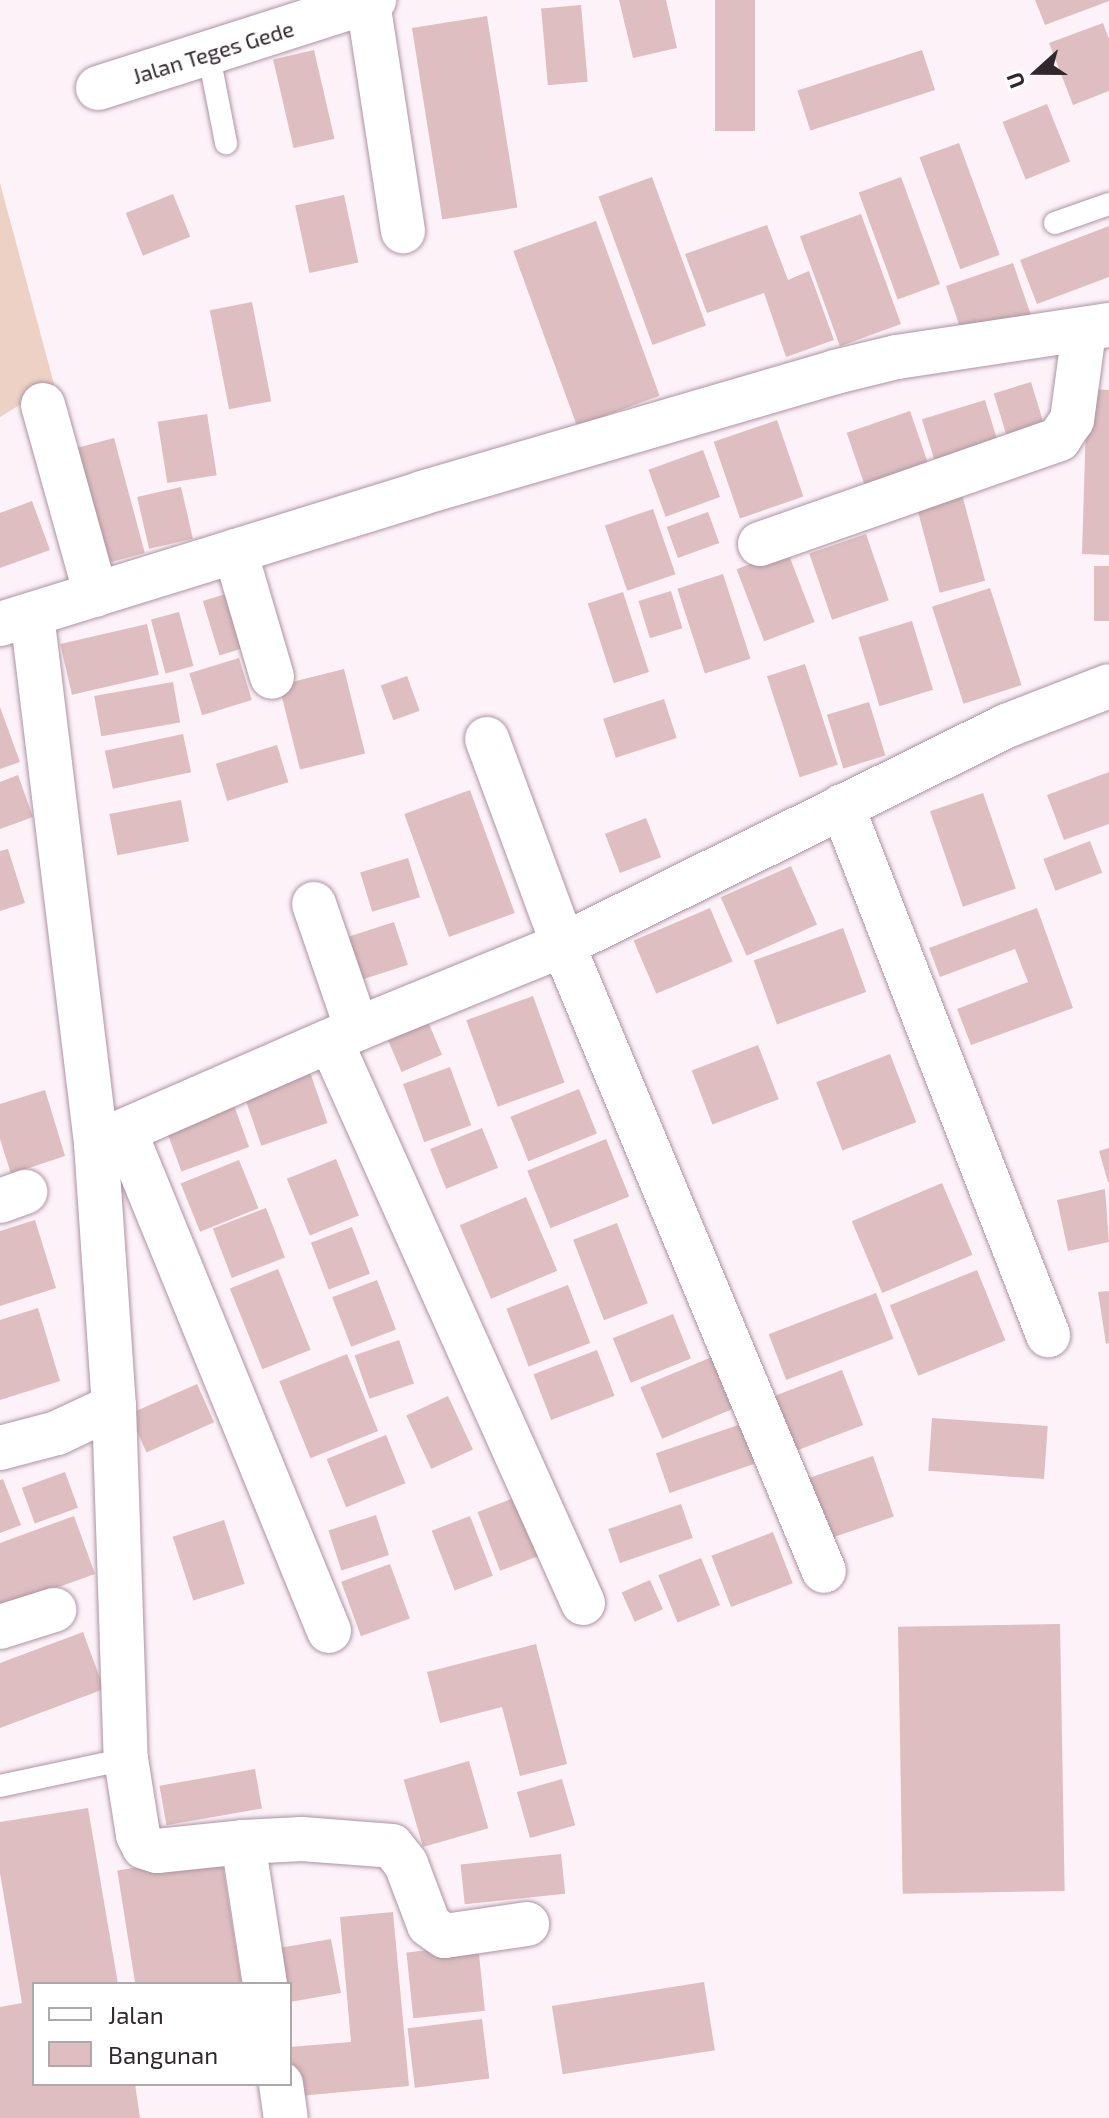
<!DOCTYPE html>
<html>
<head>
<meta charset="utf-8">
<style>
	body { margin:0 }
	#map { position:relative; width:1109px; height:2118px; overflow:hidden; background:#fdf2f8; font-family:"Exo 2",sans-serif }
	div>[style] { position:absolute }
	.green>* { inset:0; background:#edd1c4 }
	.building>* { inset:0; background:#debec0; transform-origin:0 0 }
	.roads { filter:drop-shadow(0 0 2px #ad93a2) drop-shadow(0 0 2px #ad93a2) }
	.service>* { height:22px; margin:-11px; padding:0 11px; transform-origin:11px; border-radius:11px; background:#fff }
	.minor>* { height:44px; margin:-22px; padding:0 22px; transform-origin:22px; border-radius:22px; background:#fff }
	span { translate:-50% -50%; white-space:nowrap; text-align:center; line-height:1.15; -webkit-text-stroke:6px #fff; paint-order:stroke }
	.street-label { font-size:22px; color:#31272d }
	.legend { position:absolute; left:32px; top:1982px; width:260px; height:104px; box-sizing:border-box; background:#fff; border:2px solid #ada9ab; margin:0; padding:10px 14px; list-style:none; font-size:24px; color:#31272d }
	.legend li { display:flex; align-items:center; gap:16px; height:40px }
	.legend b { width:40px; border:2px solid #ada9ab }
	.north { position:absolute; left:997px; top:32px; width:80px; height:80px; -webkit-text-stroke:6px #fff; paint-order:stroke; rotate:249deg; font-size:22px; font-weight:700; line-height:32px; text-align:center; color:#31272d }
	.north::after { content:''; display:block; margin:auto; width:28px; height:36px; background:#31272d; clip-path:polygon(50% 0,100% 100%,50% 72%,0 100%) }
</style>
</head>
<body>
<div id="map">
	<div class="green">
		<i style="clip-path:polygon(0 183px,54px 384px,0 417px)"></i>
	</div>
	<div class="building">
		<i style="clip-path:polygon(619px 0,666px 0,677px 48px,633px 58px)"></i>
		<i style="left:715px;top:0;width:40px;height:131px"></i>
		<i style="clip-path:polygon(1035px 0,1109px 0,1109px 1px,1045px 25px)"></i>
		<i style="left:581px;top:5px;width:77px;height:40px;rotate:85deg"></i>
		<i style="left:487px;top:16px;width:194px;height:76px;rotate:81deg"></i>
		<i style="clip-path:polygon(1103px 23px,1109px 39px,1109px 91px,1073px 105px,1049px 43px)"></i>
		<i style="left:314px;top:50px;width:91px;height:42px;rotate:77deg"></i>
		<i style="left:922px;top:50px;width:42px;height:131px;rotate:72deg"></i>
		<i style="left:1047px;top:104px;width:62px;height:48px;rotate:68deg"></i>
		<i style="left:959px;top:143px;width:119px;height:42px;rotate:70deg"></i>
		<i style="left:652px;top:177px;width:158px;height:57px;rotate:70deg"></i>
		<i style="left:901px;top:177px;width:114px;height:45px;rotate:70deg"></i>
		<i style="left:173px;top:194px;width:46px;height:51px;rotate:68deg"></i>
		<i style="left:344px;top:195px;width:69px;height:50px;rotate:78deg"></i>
		<i style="left:861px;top:214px;width:117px;height:65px;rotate:70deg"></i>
		<i style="left:596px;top:221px;width:186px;height:88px;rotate:70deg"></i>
		<i style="clip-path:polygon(767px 225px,788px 280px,809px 271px,834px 340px,786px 357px,764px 293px,707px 313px,685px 254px)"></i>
		<i style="clip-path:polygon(1109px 226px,1109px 277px,1037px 304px,1020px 260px)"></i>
		<i style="left:1013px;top:263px;width:57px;height:71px;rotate:71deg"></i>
		<i style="left:252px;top:302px;width:101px;height:43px;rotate:79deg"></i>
		<i style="left:1031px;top:382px;width:53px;height:39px;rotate:73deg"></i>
		<i style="clip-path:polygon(1087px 389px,1109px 390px,1109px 555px,1082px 554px)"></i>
		<i style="left:985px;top:400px;width:51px;height:66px;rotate:73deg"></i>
		<i style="left:910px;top:411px;width:62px;height:67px;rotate:71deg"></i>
		<i style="left:207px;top:414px;width:62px;height:50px;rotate:81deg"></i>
		<i style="left:777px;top:420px;width:81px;height:67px;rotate:71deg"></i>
		<i style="left:114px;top:438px;width:119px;height:54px;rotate:75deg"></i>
		<i style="left:703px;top:450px;width:50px;height:58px;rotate:70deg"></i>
		<i style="left:181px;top:487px;width:53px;height:45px;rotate:77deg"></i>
		<i style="left:960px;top:487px;width:97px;height:47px;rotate:75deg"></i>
		<i style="clip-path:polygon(32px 501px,50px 550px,0 568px,0 513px)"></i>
		<i style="left:653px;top:509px;width:69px;height:51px;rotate:71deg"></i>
		<i style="left:708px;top:512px;width:33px;height:44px;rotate:70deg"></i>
		<i style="left:866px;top:534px;width:70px;height:60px;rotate:71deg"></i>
		<i style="left:787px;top:550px;width:77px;height:54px;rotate:69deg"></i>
		<i style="left:1094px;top:566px;width:15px;height:55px"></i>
		<i style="left:723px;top:574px;width:89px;height:48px;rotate:72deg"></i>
		<i style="left:990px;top:588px;width:102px;height:61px;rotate:72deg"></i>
		<i style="left:242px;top:589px;width:57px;height:41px;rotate:73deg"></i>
		<i style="left:671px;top:591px;width:39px;height:34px;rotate:73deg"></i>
		<i style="left:623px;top:592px;width:84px;height:37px;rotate:72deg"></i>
		<i style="left:179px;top:612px;width:56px;height:29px;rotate:75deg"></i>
		<i style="left:912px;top:621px;width:72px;height:56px;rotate:73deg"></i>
		<i style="left:147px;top:624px;width:52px;height:89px;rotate:77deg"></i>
		<i style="left:239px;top:658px;width:44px;height:52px;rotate:73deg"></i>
		<i style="left:805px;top:664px;width:106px;height:40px;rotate:72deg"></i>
		<i style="left:344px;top:669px;width:87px;height:67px;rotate:76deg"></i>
		<i style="left:407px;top:676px;width:37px;height:28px;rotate:70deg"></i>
		<i style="left:173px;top:682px;width:41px;height:80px;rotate:80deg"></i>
		<i style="left:664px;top:699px;width:41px;height:64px;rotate:72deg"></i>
		<i style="left:869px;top:702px;width:56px;height:44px;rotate:73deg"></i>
		<i style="clip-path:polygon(0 707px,20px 762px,0 769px)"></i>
		<i style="left:183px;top:734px;width:39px;height:80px;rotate:78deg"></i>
		<i style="left:277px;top:745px;width:39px;height:64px;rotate:73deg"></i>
		<i style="clip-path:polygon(1109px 772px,1109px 824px,1064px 840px,1047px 795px)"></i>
		<i style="clip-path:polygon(18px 775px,33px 817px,0 829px,0 782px)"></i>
		<i style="left:470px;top:790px;width:131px;height:70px;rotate:70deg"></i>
		<i style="left:983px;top:793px;width:101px;height:56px;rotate:71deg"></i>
		<i style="left:181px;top:800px;width:42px;height:73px;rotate:79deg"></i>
		<i style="left:646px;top:818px;width:42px;height:44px;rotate:69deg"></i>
		<i style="left:1090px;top:841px;width:34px;height:50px;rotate:69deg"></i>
		<i style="clip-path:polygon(8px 849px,25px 903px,0 911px,0 851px)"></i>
		<i style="left:408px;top:858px;width:41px;height:50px;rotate:73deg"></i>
		<i style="left:791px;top:866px;width:64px;height:77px;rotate:66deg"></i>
		<i style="left:710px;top:908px;width:58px;height:83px;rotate:67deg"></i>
		<i style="clip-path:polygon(1037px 908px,1073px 1008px,971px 1045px,957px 1009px,1028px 982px,1015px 949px,940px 977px,929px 948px)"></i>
		<i style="left:394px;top:922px;width:45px;height:52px;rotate:72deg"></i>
		<i style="left:843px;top:928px;width:68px;height:95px;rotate:70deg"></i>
		<i style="left:533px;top:996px;width:92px;height:71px;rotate:70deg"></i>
		<i style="left:426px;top:1017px;width:41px;height:44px;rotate:67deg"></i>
		<i style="left:758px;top:1045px;width:58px;height:71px;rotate:69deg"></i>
		<i style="left:890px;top:1054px;width:73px;height:79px;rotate:69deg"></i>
		<i style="left:450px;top:1067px;width:62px;height:50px;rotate:70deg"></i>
		<i style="left:309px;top:1069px;width:57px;height:70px;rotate:71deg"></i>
		<i style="left:579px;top:1089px;width:48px;height:74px;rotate:68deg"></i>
		<i style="clip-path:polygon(45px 1090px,65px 1156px,11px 1174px,0 1139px,0 1104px)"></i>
		<i style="left:232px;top:1100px;width:50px;height:72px;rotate:70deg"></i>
		<i style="left:482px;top:1128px;width:43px;height:56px;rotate:68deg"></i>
		<i style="left:606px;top:1139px;width:62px;height:85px;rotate:68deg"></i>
		<i style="clip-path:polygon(1109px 1148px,1109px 1182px,1108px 1182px,1099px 1151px)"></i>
		<i style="left:336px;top:1159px;width:61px;height:53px;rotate:68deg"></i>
		<i style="left:239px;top:1160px;width:52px;height:63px;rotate:68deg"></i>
		<i style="left:942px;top:1183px;width:78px;height:98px;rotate:67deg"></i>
		<i style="clip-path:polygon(1105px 1189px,1109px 1242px,1068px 1251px,1057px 1200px)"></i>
		<i style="left:526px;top:1197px;width:80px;height:72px;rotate:67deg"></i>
		<i style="left:266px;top:1208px;width:53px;height:57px;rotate:69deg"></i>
		<i style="clip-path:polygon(35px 1220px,56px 1288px,0 1306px,0 1231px)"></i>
		<i style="left:617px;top:1223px;width:86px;height:47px;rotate:69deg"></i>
		<i style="left:352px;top:1227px;width:50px;height:44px;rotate:69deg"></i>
		<i style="left:278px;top:1269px;width:87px;height:52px;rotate:68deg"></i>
		<i style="left:977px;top:1270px;width:76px;height:94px;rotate:68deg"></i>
		<i style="left:377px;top:1280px;width:53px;height:48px;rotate:69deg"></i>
		<i style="left:568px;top:1285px;width:62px;height:66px;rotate:69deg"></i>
		<i style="clip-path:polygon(1109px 1291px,1109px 1343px,1106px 1344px,1098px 1292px)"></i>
		<i style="left:876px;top:1293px;width:49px;height:115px;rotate:69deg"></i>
		<i style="clip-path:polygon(38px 1308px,60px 1381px,0 1400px,0 1320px)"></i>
		<i style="left:673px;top:1314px;width:48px;height:65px;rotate:68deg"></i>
		<i style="left:399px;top:1340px;width:46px;height:47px;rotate:71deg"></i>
		<i style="left:597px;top:1350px;width:49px;height:68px;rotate:69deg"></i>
		<i style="left:347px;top:1354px;width:83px;height:73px;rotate:68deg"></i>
		<i style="left:714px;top:1356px;width:56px;height:80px;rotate:67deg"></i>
		<i style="left:842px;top:1370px;width:59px;height:78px;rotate:69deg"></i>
		<i style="left:197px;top:1384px;width:42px;height:74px;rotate:66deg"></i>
		<i style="left:448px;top:1396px;width:59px;height:46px;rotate:65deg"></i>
		<i style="left:932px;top:1418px;width:116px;height:53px;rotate:4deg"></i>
		<i style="left:741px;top:1424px;width:42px;height:90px;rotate:71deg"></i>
		<i style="left:386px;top:1435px;width:52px;height:64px;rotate:68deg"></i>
		<i style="left:873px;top:1456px;width:64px;height:77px;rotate:71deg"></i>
		<i style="left:65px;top:1472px;width:38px;height:46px;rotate:70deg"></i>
		<i style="clip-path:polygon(3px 1479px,21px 1525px,0 1533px,0 1480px)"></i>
		<i style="left:527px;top:1493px;width:63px;height:53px;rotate:69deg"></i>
		<i style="left:681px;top:1504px;width:36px;height:77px;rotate:71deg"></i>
		<i style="left:376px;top:1515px;width:42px;height:50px;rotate:72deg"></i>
		<i style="clip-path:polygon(74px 1516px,95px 1574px,0 1608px,0 1543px)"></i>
		<i style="left:470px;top:1516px;width:64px;height:41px;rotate:69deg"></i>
		<i style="left:224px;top:1520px;width:67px;height:54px;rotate:72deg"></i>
		<i style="left:773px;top:1532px;width:55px;height:66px;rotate:69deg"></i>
		<i style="left:701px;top:1558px;width:51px;height:46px;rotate:68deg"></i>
		<i style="left:390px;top:1564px;width:58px;height:52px;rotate:70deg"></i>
		<i style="left:650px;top:1580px;width:32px;height:31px;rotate:66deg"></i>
		<i style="left:1060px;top:1624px;width:267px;height:162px;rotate:89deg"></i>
		<i style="clip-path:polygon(83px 1632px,104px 1689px,0 1728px,0 1663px)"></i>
		<i style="clip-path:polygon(536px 1644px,567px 1764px,520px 1776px,502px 1707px,440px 1723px,427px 1672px)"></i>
		<i style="left:469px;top:1761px;width:70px;height:68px;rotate:74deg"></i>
		<i style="left:255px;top:1769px;width:40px;height:97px;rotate:80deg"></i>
		<i style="left:562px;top:1779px;width:48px;height:47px;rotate:74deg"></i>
		<i style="clip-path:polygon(88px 1808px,118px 1984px,34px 1984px,34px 2084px,135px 2084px,140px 2118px,0 2118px,0 2007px,22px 2003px,0 1873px,0 1822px)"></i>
		<i style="left:221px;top:1854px;width:132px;height:105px;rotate:81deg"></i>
		<i style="left:561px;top:1854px;width:40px;height:101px;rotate:84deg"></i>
		<i style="clip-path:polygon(393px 1912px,409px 2086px,288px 2097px,290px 2047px,351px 2042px,340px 1917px)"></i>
		<i style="clip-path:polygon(331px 1939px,341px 1993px,290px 2002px,290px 1984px,268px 1984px,262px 1951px)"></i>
		<i style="left:478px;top:1945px;width:66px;height:72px;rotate:84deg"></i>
		<i style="left:704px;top:1982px;width:69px;height:154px;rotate:81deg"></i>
		<i style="left:482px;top:2019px;width:60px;height:75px;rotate:83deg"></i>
	</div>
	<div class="roads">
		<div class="service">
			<i style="left:208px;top:51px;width:94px;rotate:78.9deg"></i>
			<i style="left:1055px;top:223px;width:57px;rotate:-19.4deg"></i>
			<i style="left:0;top:1786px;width:129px;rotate:-12.1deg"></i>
		</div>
		<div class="minor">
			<i style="left:368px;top:2px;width:232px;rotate:81.3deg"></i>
			<i style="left:98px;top:88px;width:290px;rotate:-17.7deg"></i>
			<i style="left:43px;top:405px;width:197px;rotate:74.4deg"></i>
			<i style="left:760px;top:544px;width:317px;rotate:-19.3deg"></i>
			<i style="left:1059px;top:439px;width:23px;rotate:-56deg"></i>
			<i style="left:1072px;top:420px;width:90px;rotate:-82.3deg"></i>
			<i style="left:235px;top:551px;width:131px;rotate:73.6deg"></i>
			<i style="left:32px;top:615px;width:532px;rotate:83.09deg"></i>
			<i style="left:96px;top:1143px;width:264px;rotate:86.1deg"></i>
			<i style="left:114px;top:1406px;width:353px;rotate:88.1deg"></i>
			<i style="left:126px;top:1759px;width:77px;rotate:81deg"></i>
			<i style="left:138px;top:1835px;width:13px;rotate:63deg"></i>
			<i style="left:144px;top:1847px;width:14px;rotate:17deg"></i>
			<i style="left:157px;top:1851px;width:86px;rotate:-6deg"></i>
			<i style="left:243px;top:1842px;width:144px;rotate:81.2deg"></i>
			<i style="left:0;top:624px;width:442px;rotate:-17.2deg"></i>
			<i style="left:422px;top:493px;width:430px;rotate:-16.3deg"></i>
			<i style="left:835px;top:372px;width:64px;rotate:-13.6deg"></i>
			<i style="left:897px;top:357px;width:214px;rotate:-8.6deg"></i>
			<i style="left:487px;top:739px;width:220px;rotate:69.7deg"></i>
			<i style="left:563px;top:945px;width:678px;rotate:67.37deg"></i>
			<i style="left:842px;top:806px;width:568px;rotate:68.72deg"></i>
			<i style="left:314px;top:904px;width:132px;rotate:71deg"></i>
			<i style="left:331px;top:1042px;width:615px;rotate:65.81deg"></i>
			<i style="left:125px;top:1132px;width:539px;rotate:67.76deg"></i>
			<i style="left:96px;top:1143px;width:285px;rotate:-23.6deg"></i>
			<i style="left:357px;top:1029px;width:222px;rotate:-22.2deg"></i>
			<i style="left:563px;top:945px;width:494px;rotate:-26.3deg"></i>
			<i style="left:1006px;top:726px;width:110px;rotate:-21.2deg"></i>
			<i style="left:0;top:1201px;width:27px;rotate:-20deg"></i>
			<i style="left:0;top:1448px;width:59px;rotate:-14.7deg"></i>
			<i style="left:57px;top:1433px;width:63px;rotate:-25.3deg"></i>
			<i style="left:0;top:1627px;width:57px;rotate:-17.5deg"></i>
			<i style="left:243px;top:1842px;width:59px;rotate:-2.9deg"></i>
			<i style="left:302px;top:1839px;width:90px;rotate:4.4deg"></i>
			<i style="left:392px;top:1846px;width:23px;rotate:52deg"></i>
			<i style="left:406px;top:1864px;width:65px;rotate:69.3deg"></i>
			<i style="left:429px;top:1925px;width:19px;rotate:35deg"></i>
			<i style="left:445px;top:1936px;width:83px;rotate:-8.3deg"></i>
			<i style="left:281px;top:2084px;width:34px;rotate:82deg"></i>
		</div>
	</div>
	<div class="street-label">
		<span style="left:213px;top:52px;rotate:-17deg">Jalan Teges Gede</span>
	</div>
	<ul class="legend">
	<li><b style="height:10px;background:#fff"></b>Jalan</li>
	<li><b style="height:22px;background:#debec0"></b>Bangunan</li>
	</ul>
	<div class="north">U</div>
</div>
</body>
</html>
